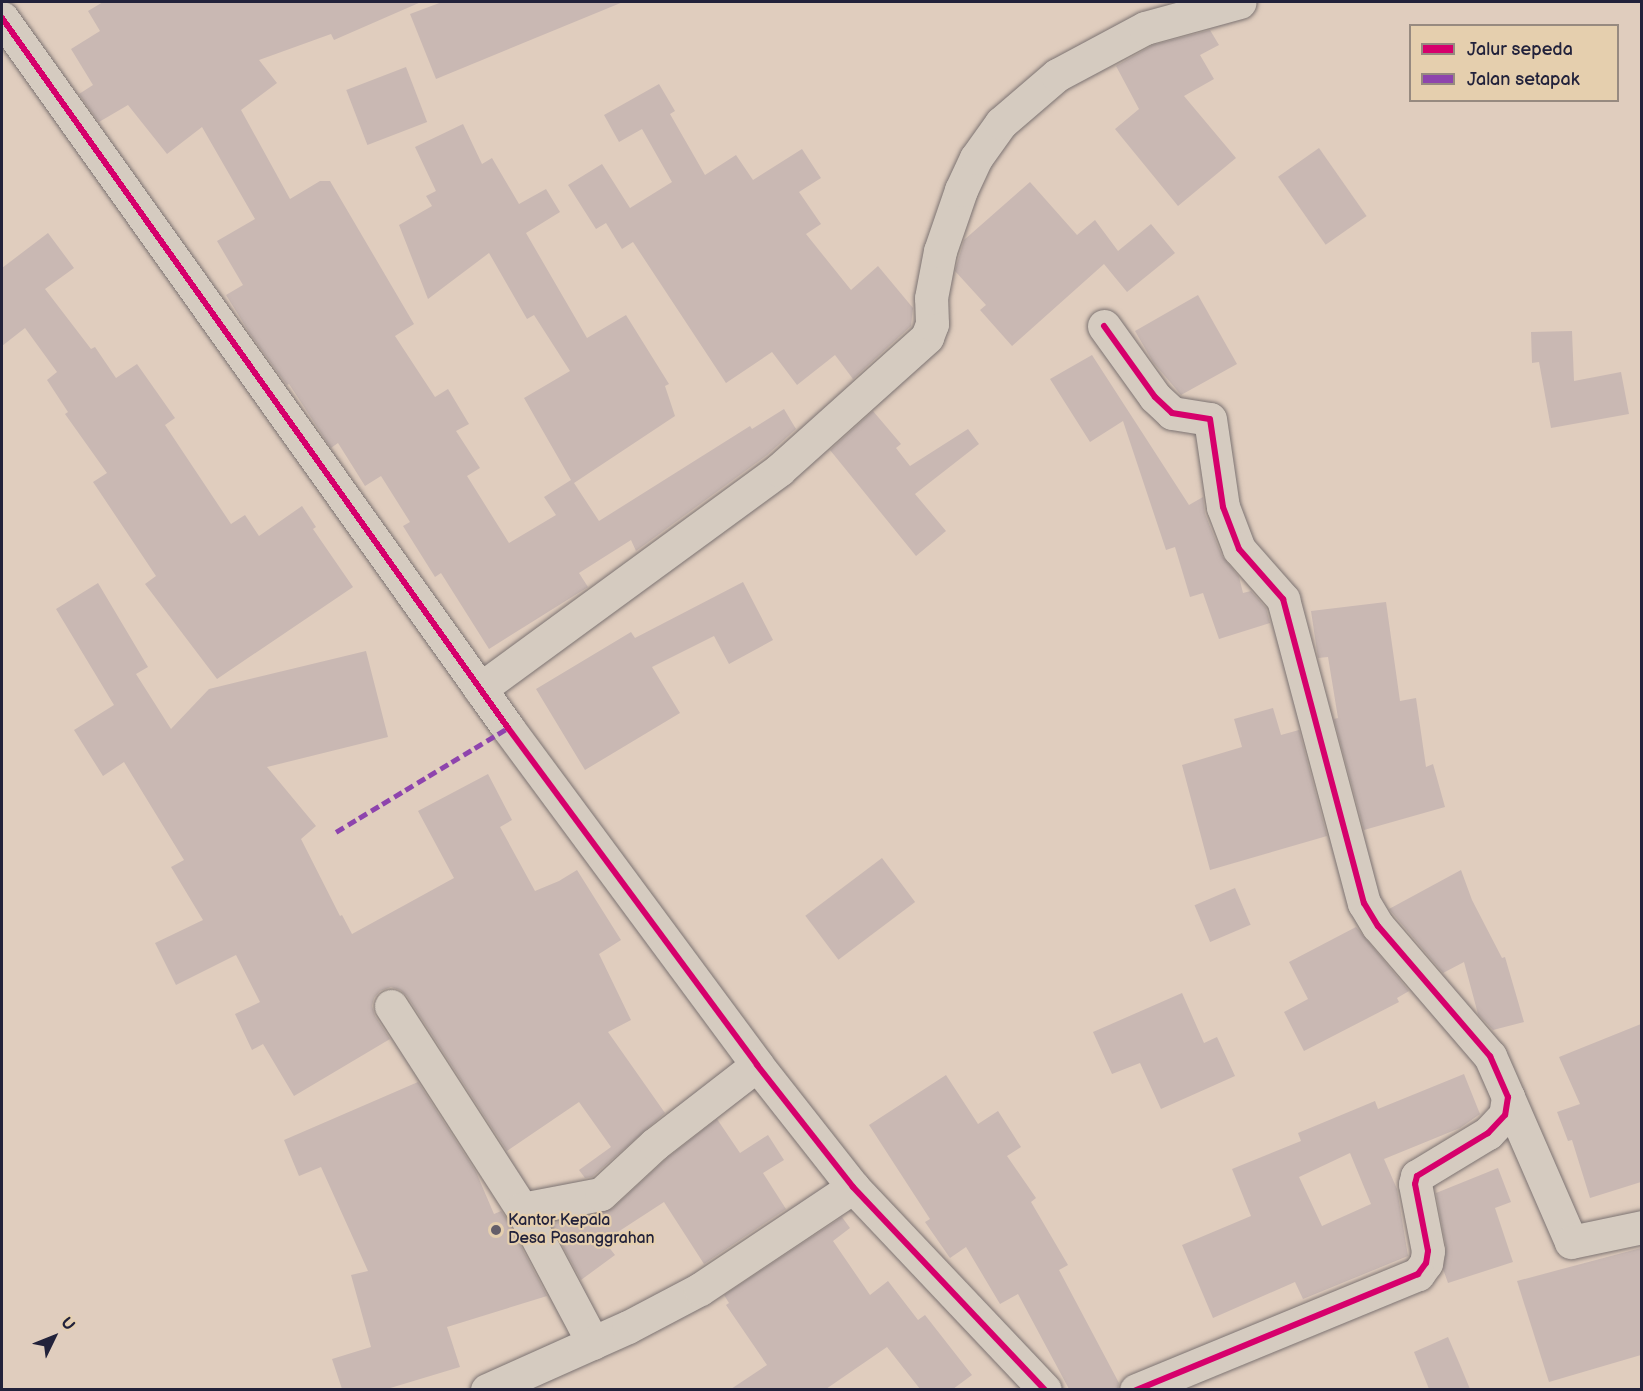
<!DOCTYPE html>
<html>
<head>
<meta charset="utf-8">
<style>
	body { margin:0 }
	#map { position:relative; width:1643px; height:1391px; overflow:hidden; background:#e0cdbe; font-family:"Balsamiq Sans",sans-serif }
	div>[style] { position:absolute }
	.building>* { inset:0; background:#c9b8b3; transform-origin:0 0 }
	.roads { filter:drop-shadow(0 0 2px #7c7372) drop-shadow(0 0 2px #7c7372) }
	.minor>* { height:33px; margin:-16.5px; padding:0 16.5px; transform-origin:16.5px; border-radius:16.5px; background:#d5cbc0 }
	.quiet>* { height:4.5px; margin-top:-2.25px; transform-origin:0; background:repeating-linear-gradient(90deg,#8e44ad 0 9px,transparent 0 13.5px) }
	.cycleway>* { height:6px; margin:-3px; padding:0 3px; transform-origin:3px; border-radius:3px; background:#d6006c }
	.dots>* { width:16px; height:16px; translate:-50% -50%; box-sizing:border-box; border:3px solid #e5cfae; border-radius:50% }
	span { translate:-50% -50%; white-space:nowrap; text-align:center; line-height:1.15; -webkit-text-stroke:4.5px #e5cfae; paint-order:stroke }
	.poi-label { font-size:16px; color:#22223b }
	.left { translate:0 -50%; text-align:left }
	.frame { position:absolute; inset:0; border:3px solid #22223b; pointer-events:none }
	.legend { position:absolute; left:1409px; top:24px; width:210px; height:78px; box-sizing:border-box; background:#e5cfae; border:2px solid #978a80; margin:0; padding:8px 10px; list-style:none; font-size:18px; color:#22223b }
	.legend li { display:flex; align-items:center; gap:12px; height:30px }
	.legend b { width:30px; border:2px solid #978a80 }
	.north { position:absolute; left:24px; top:1307px; width:60px; height:60px; -webkit-text-stroke:4px #e5cfae; paint-order:stroke; rotate:47deg; font-size:16px; font-weight:700; line-height:24px; text-align:center; color:#22223b }
	.north::after { content:''; display:block; margin:auto; width:21px; height:27px; background:#22223b; clip-path:polygon(50% 0,100% 100%,50% 72%,0 100%) }
</style>
</head>
<body>
<div id="map">
	<div class="building">
		<i style="clip-path:polygon(103px 2px,421px 2px,334px 40px,331px 34px,259px 60px,277px 83px,241px 110px,290px 199px,320px 181px,330px 181px,414px 324px,395px 336px,435px 397px,448px 389px,469px 424px,456px 431px,480px 468px,467px 476px,509px 543px,556px 515px,544px 497px,571px 480px,524px 398px,570px 371px,534px 315px,527px 319px,489px 253px,428px 299px,399px 225px,432px 206px,426px 196px,436px 191px,415px 147px,463px 124px,482px 164px,492px 158px,519px 204px,546px 189px,560px 212px,526px 233px,587px 338px,626px 315px,669px 384px,665px 386px,675px 416px,574px 483px,599px 521px,750px 426px,752px 429px,784px 409px,796px 429px,767px 455px,636px 551px,631px 540px,579px 573px,588px 587px,489px 649px,441px 573px,435px 577px,403px 526px,410px 522px,381px 476px,365px 486px,338px 443px,331px 448px,289px 384px,287px 385px,249px 332px,226px 295px,243px 285px,217px 241px,255px 219px,202px 127px,167px 154px,128px 105px,99px 122px,79px 94px,93px 85px,71px 49px,100px 31px,88px 11px)"></i>
		<i style="clip-path:polygon(442px 2px,623px 2px,436px 79px,410px 14px)"></i>
		<i style="clip-path:polygon(1210px 30px,1219px 45px,1200px 55px,1214px 79px,1184px 96px,1236px 158px,1178px 206px,1115px 129px,1139px 109px,1116px 66px,1153px 45px)"></i>
		<i style="left:406px;top:67px;width:59px;height:64px;rotate:69deg"></i>
		<i style="clip-path:polygon(659px 84px,675px 111px,670px 114px,705px 175px,736px 155px,753px 180px,802px 149px,821px 178px,799px 192px,821px 224px,806px 234px,851px 290px,878px 266px,913px 308px,911px 326px,853px 379px,835px 355px,797px 385px,772px 352px,726px 383px,633px 242px,622px 249px,606px 223px,596px 229px,568px 185px,602px 164px,630px 208px,672px 182px,642px 129px,619px 142px,604px 115px)"></i>
		<i style="left:1319px;top:148px;width:83px;height:50px;rotate:55deg"></i>
		<i style="clip-path:polygon(1030px 182px,1077px 235px,1095px 220px,1118px 251px,1151px 224px,1175px 253px,1127px 292px,1104px 264px,1012px 346px,980px 310px,986px 305px,955px 271px,964px 240px)"></i>
		<i style="clip-path:polygon(48px 233px,74px 268px,45px 289px,91px 349px,95px 347px,116px 378px,137px 364px,175px 418px,165px 425px,231px 524px,245px 515px,259px 536px,302px 506px,316px 527px,313px 529px,353px 587px,217px 679px,145px 584px,156px 576px,93px 482px,107px 473px,65px 414px,68px 412px,47px 380px,57px 372px,25px 328px,2px 346px,2px 268px)"></i>
		<i style="clip-path:polygon(1198px 295px,1237px 364px,1181px 395px,1153px 362px,1135px 331px)"></i>
		<i style="clip-path:polygon(1572px 331px,1574px 381px,1621px 372px,1629px 414px,1551px 428px,1539px 362px,1532px 363px,1531px 332px)"></i>
		<i style="clip-path:polygon(1092px 355px,1189px 505px,1203px 497px,1205px 514px,1222px 556px,1239px 577px,1243px 593px,1251px 591px,1266px 608px,1270px 623px,1219px 639px,1203px 593px,1190px 597px,1175px 547px,1166px 550px,1123px 421px,1090px 442px,1050px 379px)"></i>
		<i style="clip-path:polygon(873px 411px,901px 444px,896px 448px,910px 466px,968px 429px,979px 444px,915px 494px,946px 531px,916px 556px,830px 450px)"></i>
		<i style="clip-path:polygon(743px 582px,773px 640px,729px 664px,714px 636px,652px 667px,680px 713px,585px 770px,536px 689px,631px 632px,635px 638px)"></i>
		<i style="clip-path:polygon(98px 583px,148px 667px,136px 674px,171px 729px,209px 689px,366px 651px,388px 737px,267px 767px,316px 826px,301px 839px,340px 916px,342px 915px,352px 934px,454px 878px,418px 811px,488px 774px,512px 820px,500px 827px,535px 891px,559px 881px,577px 870px,621px 940px,599px 954px,631px 1020px,608px 1032px,665px 1113px,592px 1177px,585px 1178px,579px 1170px,611px 1147px,579px 1102px,507px 1151px,407px 996px,400px 990px,391px 987px,380px 991px,374px 998px,372px 1006px,375px 1016px,390px 1039px,294px 1096px,263px 1044px,252px 1050px,235px 1014px,260px 1002px,236px 955px,176px 985px,155px 943px,203px 920px,171px 867px,184px 860px,124px 762px,103px 776px,74px 730px,114px 705px,56px 609px)"></i>
		<i style="clip-path:polygon(1386px 602px,1400px 701px,1416px 698px,1426px 767px,1433px 764px,1445px 807px,1364px 830px,1334px 719px,1338px 718px,1328px 657px,1318px 658px,1311px 611px)"></i>
		<i style="clip-path:polygon(1273px 708px,1281px 735px,1299px 730px,1327px 836px,1210px 870px,1182px 765px,1242px 747px,1234px 719px)"></i>
		<i style="left:882px;top:858px;width:55px;height:96px;rotate:53deg"></i>
		<i style="clip-path:polygon(1461px 870px,1472px 900px,1502px 958px,1505px 957px,1524px 1022px,1493px 1030px,1478px 1014px,1464px 962px,1443px 973px,1389px 909px)"></i>
		<i style="left:1235px;top:888px;width:40px;height:44px;rotate:67deg"></i>
		<i style="clip-path:polygon(1356px 927px,1409px 991px,1397px 998px,1399px 1002px,1304px 1051px,1284px 1012px,1308px 999px,1289px 962px)"></i>
		<i style="clip-path:polygon(1182px 993px,1204px 1043px,1217px 1037px,1235px 1076px,1161px 1109px,1140px 1063px,1112px 1074px,1093px 1032px)"></i>
		<i style="clip-path:polygon(1641px 1024px,1641px 1182px,1590px 1198px,1572px 1140px,1568px 1141px,1557px 1112px,1580px 1104px,1559px 1057px)"></i>
		<i style="clip-path:polygon(evenodd,1464px 1074px,1480px 1114px,1460px 1128px,1384px 1159px,1397px 1189px,1408px 1256px,1303px 1299px,1295px 1282px,1213px 1318px,1182px 1245px,1251px 1216px,1232px 1169px,1301px 1141px,1298px 1133px,1375px 1101px,1378px 1109px,1464px 1074px,1350px 1153px,1371px 1204px,1322px 1226px,1299px 1177px,1350px 1153px)"></i>
		<i style="clip-path:polygon(946px 1075px,978px 1124px,998px 1111px,1021px 1147px,1007px 1156px,1036px 1198px,1031px 1202px,1068px 1265px,1059px 1270px,1119px 1383px,1118px 1389px,1069px 1389px,1018px 1294px,1000px 1304px,966px 1247px,950px 1258px,925px 1222px,930px 1219px,869px 1125px)"></i>
		<i style="clip-path:polygon(418px 1082px,476px 1172px,494px 1214px,501px 1211px,506px 1218px,547px 1296px,447px 1327px,460px 1367px,387px 1389px,342px 1389px,332px 1359px,371px 1347px,351px 1275px,368px 1271px,321px 1167px,299px 1176px,284px 1140px)"></i>
		<i style="clip-path:polygon(717px 1119px,740px 1153px,768px 1135px,784px 1160px,763px 1173px,786px 1209px,704px 1264px,664px 1202px,604px 1241px,615px 1255px,581px 1280px,551px 1224px,613px 1208px,667px 1158px)"></i>
		<i style="clip-path:polygon(1498px 1168px,1511px 1202px,1495px 1208px,1513px 1262px,1448px 1283px,1443px 1269px,1446px 1247px,1436px 1193px)"></i>
		<i style="clip-path:polygon(842px 1217px,850px 1228px,833px 1241px,870px 1295px,888px 1281px,918px 1320px,925px 1315px,972px 1375px,953px 1389px,920px 1389px,887px 1347px,826px 1389px,731px 1389px,767px 1365px,726px 1305px,729px 1303px,724px 1295px)"></i>
		<i style="clip-path:polygon(1641px 1248px,1641px 1355px,1549px 1382px,1517px 1281px)"></i>
		<i style="clip-path:polygon(1448px 1337px,1460px 1365px,1470px 1389px,1429px 1389px,1414px 1352px)"></i>
	</div>
	<div class="roads">
		<div class="minor">
			<i style="left:2px;top:18px;width:872px;rotate:54.52deg"></i>
			<i style="left:508px;top:728px;width:419px;rotate:53.5deg"></i>
			<i style="left:757px;top:1065px;width:155px;rotate:51.8deg"></i>
			<i style="left:853px;top:1187px;width:279px;rotate:46.6deg"></i>
			<i style="left:1104px;top:326px;width:87px;rotate:54.3deg"></i>
			<i style="left:1155px;top:397px;width:23px;rotate:43deg"></i>
			<i style="left:1172px;top:413px;width:38px;rotate:9deg"></i>
			<i style="left:1210px;top:419px;width:89px;rotate:81.6deg"></i>
			<i style="left:1223px;top:507px;width:45px;rotate:69.1deg"></i>
			<i style="left:1239px;top:549px;width:67px;rotate:48.7deg"></i>
			<i style="left:1283px;top:599px;width:315px;rotate:75.1deg"></i>
			<i style="left:1364px;top:903px;width:27px;rotate:59deg"></i>
			<i style="left:1378px;top:926px;width:172px;rotate:49.3deg"></i>
			<i style="left:1490px;top:1056px;width:45px;rotate:66.3deg"></i>
			<i style="left:1508px;top:1097px;width:18px;rotate:99deg"></i>
			<i style="left:1505px;top:1115px;width:25px;rotate:133deg"></i>
			<i style="left:1488px;top:1133px;width:83px;rotate:148.8deg"></i>
			<i style="left:1417px;top:1176px;width:8px;rotate:104deg"></i>
			<i style="left:1415px;top:1184px;width:68px;rotate:79deg"></i>
			<i style="left:1428px;top:1251px;width:12px;rotate:99deg"></i>
			<i style="left:1426px;top:1263px;width:14px;rotate:126deg"></i>
			<i style="left:1418px;top:1274px;width:305px;rotate:157.6deg"></i>
			<i style="left:480px;top:689px;width:371px;rotate:-36.2deg"></i>
			<i style="left:779px;top:470px;width:199px;rotate:-41.9deg"></i>
			<i style="left:927px;top:337px;width:14px;rotate:-69deg"></i>
			<i style="left:932px;top:324px;width:26px;rotate:-92deg"></i>
			<i style="left:931px;top:298px;width:48px;rotate:-79.2deg"></i>
			<i style="left:940px;top:251px;width:65px;rotate:-71deg"></i>
			<i style="left:961px;top:190px;width:35px;rotate:-65deg"></i>
			<i style="left:976px;top:158px;width:43px;rotate:-54.5deg"></i>
			<i style="left:1001px;top:123px;width:74px;rotate:-40.6deg"></i>
			<i style="left:1057px;top:75px;width:100px;rotate:-28.1deg"></i>
			<i style="left:1145px;top:28px;width:98px;rotate:-15.3deg"></i>
			<i style="left:391px;top:1006px;width:242px;rotate:57.2deg"></i>
			<i style="left:1508px;top:1097px;width:158px;rotate:66.5deg"></i>
			<i style="left:1571px;top:1242px;width:73px;rotate:-11.9deg"></i>
			<i style="left:593px;top:1343px;width:152px;rotate:-117.9deg"></i>
			<i style="left:522px;top:1209px;width:80px;rotate:-10.8deg"></i>
			<i style="left:601px;top:1194px;width:74px;rotate:-42.8deg"></i>
			<i style="left:655px;top:1144px;width:129px;rotate:-37.8deg"></i>
			<i style="left:487px;top:1390px;width:154px;rotate:-24.1deg"></i>
			<i style="left:628px;top:1327px;width:81px;rotate:-27.8deg"></i>
			<i style="left:700px;top:1289px;width:184px;rotate:-33.7deg"></i>
		</div>
	</div>
	<div class="quiet">
		<i style="left:336px;top:832px;width:201px;rotate:-31.2deg"></i>
	</div>
	<div class="cycleway">
		<i style="left:2px;top:18px;width:872px;rotate:54.52deg"></i>
		<i style="left:508px;top:728px;width:419px;rotate:53.5deg"></i>
		<i style="left:757px;top:1065px;width:155px;rotate:51.8deg"></i>
		<i style="left:853px;top:1187px;width:279px;rotate:46.6deg"></i>
		<i style="left:1104px;top:326px;width:87px;rotate:54.3deg"></i>
		<i style="left:1155px;top:397px;width:23px;rotate:43deg"></i>
		<i style="left:1172px;top:413px;width:38px;rotate:9deg"></i>
		<i style="left:1210px;top:419px;width:89px;rotate:81.6deg"></i>
		<i style="left:1223px;top:507px;width:45px;rotate:69.1deg"></i>
		<i style="left:1239px;top:549px;width:67px;rotate:48.7deg"></i>
		<i style="left:1283px;top:599px;width:315px;rotate:75.1deg"></i>
		<i style="left:1364px;top:903px;width:27px;rotate:59deg"></i>
		<i style="left:1378px;top:926px;width:172px;rotate:49.3deg"></i>
		<i style="left:1490px;top:1056px;width:45px;rotate:66.3deg"></i>
		<i style="left:1508px;top:1097px;width:18px;rotate:99deg"></i>
		<i style="left:1505px;top:1115px;width:25px;rotate:133deg"></i>
		<i style="left:1488px;top:1133px;width:83px;rotate:148.8deg"></i>
		<i style="left:1417px;top:1176px;width:8px;rotate:104deg"></i>
		<i style="left:1415px;top:1184px;width:68px;rotate:79deg"></i>
		<i style="left:1428px;top:1251px;width:12px;rotate:99deg"></i>
		<i style="left:1426px;top:1263px;width:14px;rotate:126deg"></i>
		<i style="left:1418px;top:1274px;width:305px;rotate:157.6deg"></i>
	</div>
	<div class="dots">
		<i style="left:496px;top:1230px;background:#645e69"></i>
	</div>
	<div class="poi-label">
		<span class="left" style="left:508px;top:1230px">Kantor Kepala<br>Desa Pasanggrahan</span>
	</div>
	<div class="frame"></div>
	<ul class="legend">
	<li><b style="height:8px;background:#d6006c"></b>Jalur sepeda</li>
	<li><b style="height:8px;background:#8e44ad"></b>Jalan setapak</li>
	</ul>
	<div class="north">U</div>
</div>
</body>
</html>
